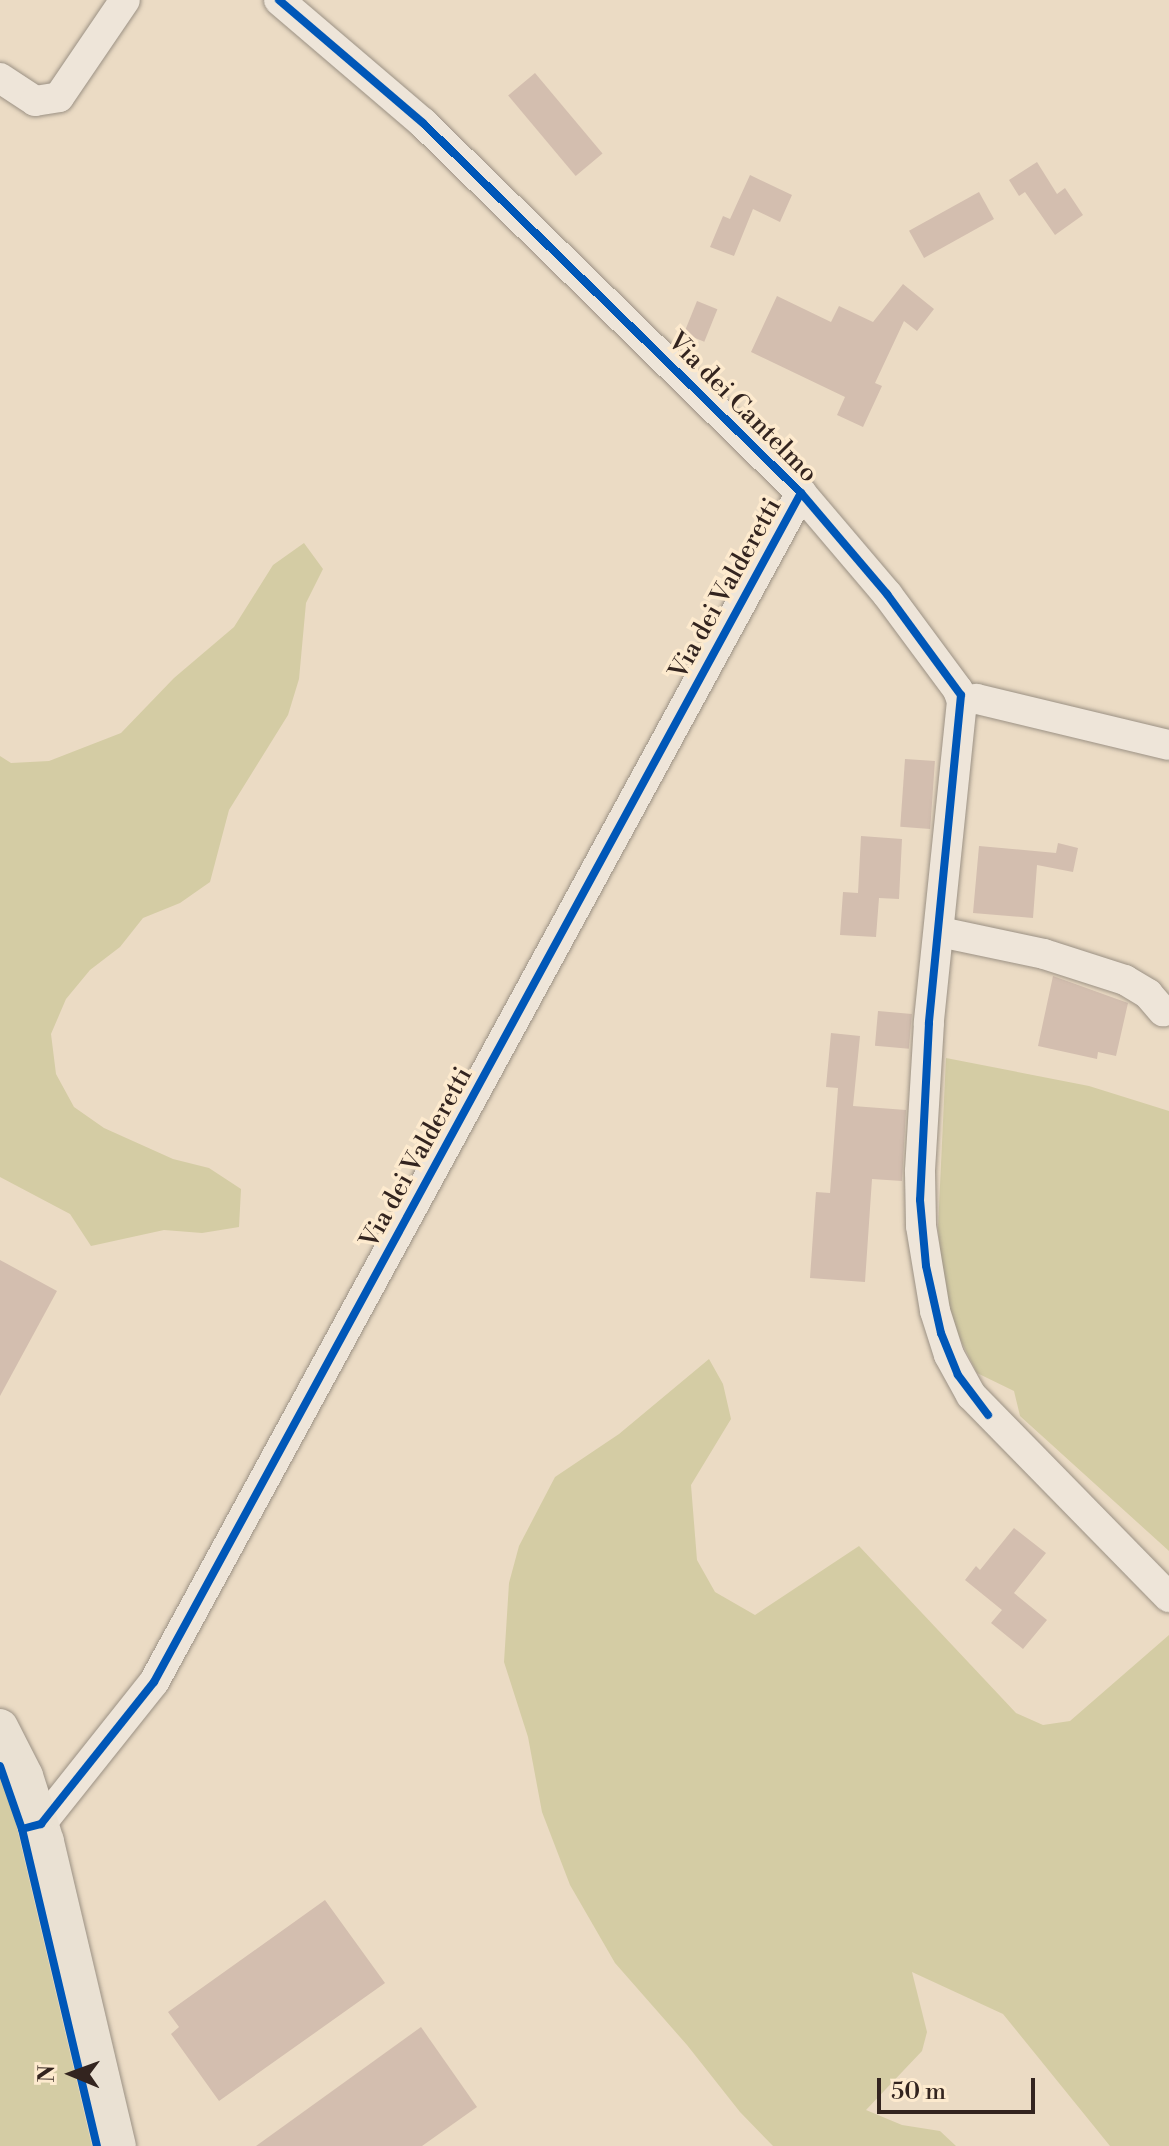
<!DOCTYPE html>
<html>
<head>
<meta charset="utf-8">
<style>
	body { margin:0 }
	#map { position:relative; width:1169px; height:2146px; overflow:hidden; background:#ebdbc4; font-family:"Libre Bodoni",serif }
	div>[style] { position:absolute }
	.green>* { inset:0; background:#d4cca4 }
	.building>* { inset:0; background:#d3beaf; transform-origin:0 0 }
	.roads { filter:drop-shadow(0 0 2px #9b9184) drop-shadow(0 0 2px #9b9184) }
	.minor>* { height:30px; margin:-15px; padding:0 15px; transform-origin:15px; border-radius:15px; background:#eee5d9 }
	.major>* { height:36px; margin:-18px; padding:0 18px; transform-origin:18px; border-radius:18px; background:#eae1d3 }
	.cycleway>* { height:8px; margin:-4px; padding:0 4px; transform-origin:4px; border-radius:4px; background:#0057b8 }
	span { translate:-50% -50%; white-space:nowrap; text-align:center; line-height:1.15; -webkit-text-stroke:7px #fdeace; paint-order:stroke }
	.street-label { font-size:26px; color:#33241f }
	.north { position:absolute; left:32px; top:2034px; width:80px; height:80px; -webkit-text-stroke:6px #fdeace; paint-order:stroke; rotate:271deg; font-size:22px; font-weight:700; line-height:32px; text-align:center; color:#33241f }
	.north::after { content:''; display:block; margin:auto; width:28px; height:36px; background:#33241f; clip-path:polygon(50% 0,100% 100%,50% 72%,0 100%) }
	.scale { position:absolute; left:877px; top:2078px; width:158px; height:36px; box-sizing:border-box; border:4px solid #33241f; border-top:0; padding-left:10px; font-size:24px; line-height:28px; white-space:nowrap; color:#33241f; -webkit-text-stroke:6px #fdeace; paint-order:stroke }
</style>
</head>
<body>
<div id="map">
	<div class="green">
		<i style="clip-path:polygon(304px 543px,323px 569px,306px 603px,299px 679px,288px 715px,229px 810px,210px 882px,180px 903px,143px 918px,120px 947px,90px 970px,66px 999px,51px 1034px,56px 1074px,74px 1107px,104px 1128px,173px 1159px,209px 1168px,241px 1189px,239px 1227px,202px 1233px,164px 1230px,91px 1246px,70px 1214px,0 1177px,0 756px,11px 763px,49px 761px,121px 733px,174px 678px,234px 627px,273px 565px)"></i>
		<i style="clip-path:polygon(946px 1058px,1089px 1086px,1169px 1111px,1169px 1551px,1020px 1416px,1014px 1391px,977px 1373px,946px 1311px,938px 1228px)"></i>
		<i style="clip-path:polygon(709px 1359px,723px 1384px,731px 1419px,691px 1485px,697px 1560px,715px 1592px,755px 1615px,859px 1546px,1016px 1713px,1043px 1725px,1070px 1721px,1169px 1635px,1169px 2146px,1110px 2146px,1003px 2014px,912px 1972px,927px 2032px,922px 2051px,866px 2110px,902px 2125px,940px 2131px,956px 2146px,773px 2146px,740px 2112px,687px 2045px,615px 1963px,570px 1885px,542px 1812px,528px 1737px,504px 1662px,509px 1583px,519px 1546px,555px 1477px,619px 1434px)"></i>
		<i style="clip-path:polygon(0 1776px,12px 1807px,92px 2146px,0 2146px)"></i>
	</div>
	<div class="building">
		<i style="left:535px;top:73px;width:105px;height:35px;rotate:50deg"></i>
		<i style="clip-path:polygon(1037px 162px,1057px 194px,1065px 188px,1083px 215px,1055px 235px,1025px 192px,1019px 196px,1009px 180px)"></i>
		<i style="clip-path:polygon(750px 175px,792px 195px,780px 222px,753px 209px,734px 256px,710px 247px,723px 216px,730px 219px)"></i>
		<i style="left:979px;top:192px;width:31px;height:80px;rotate:61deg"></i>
		<i style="clip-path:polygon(903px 284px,934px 309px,917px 331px,904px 321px,875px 383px,882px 386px,863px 427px,837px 415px,845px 397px,751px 352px,777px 296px,831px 322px,839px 306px,873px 322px)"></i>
		<i style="left:697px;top:301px;width:22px;height:35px;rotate:22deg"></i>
		<i style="left:905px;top:759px;width:30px;height:68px;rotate:4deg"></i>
		<i style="clip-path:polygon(861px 836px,902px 839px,899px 899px,879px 898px,876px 937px,840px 935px,843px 892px,858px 893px)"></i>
		<i style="clip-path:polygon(1058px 843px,1078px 848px,1073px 872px,1037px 865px,1033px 918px,973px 913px,979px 846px,1056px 853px)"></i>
		<i style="clip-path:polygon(1053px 976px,1128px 1003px,1116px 1056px,1098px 1052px,1097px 1059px,1038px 1046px)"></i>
		<i style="left:878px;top:1011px;width:34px;height:35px;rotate:5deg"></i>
		<i style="clip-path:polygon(831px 1033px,860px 1036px,853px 1106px,906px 1110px,902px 1181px,872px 1179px,865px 1282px,810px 1278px,816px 1192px,830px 1193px,838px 1088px,826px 1087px)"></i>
		<i style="clip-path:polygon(0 1260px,57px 1291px,0 1396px)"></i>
		<i style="clip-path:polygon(1014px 1528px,1046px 1553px,1014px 1593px,1047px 1620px,1023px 1649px,991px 1623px,1002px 1610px,965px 1580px,976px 1566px,980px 1570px)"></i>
		<i style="clip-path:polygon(325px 1900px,385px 1983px,219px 2101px,171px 2034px,179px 2027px,168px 2012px)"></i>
		<i style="clip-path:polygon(421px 2027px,477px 2107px,422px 2146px,256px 2146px)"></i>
	</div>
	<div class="roads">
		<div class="minor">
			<i style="left:279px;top:0;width:189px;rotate:40.5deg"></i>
			<i style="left:423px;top:123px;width:529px;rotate:44.39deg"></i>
			<i style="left:801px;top:493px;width:133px;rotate:49.6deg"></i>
			<i style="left:887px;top:594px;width:119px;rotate:53.5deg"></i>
			<i style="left:958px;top:690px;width:12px;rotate:70deg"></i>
			<i style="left:962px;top:701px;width:324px;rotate:95.9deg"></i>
			<i style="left:929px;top:1023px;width:149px;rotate:93.5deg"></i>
			<i style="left:920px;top:1172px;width:54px;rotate:88.9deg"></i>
			<i style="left:921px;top:1226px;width:86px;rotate:80.6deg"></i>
			<i style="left:935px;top:1311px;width:46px;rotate:72.3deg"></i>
			<i style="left:949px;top:1355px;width:46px;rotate:61.2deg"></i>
			<i style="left:971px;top:1395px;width:283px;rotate:45.6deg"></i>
			<i style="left:0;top:78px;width:42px;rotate:33.3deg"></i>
			<i style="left:35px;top:101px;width:24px;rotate:-9deg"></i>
			<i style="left:59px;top:97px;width:117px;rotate:-55.8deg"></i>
			<i style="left:962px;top:701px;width:15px;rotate:-8deg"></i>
			<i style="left:977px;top:699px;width:197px;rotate:13.5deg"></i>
			<i style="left:940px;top:932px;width:106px;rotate:11.9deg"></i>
			<i style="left:1044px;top:954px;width:85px;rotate:17.8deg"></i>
			<i style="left:1125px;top:980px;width:27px;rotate:31deg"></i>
			<i style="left:1148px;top:994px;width:23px;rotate:49deg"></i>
			<i style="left:41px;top:1824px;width:181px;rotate:-51.5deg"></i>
			<i style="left:154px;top:1682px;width:1354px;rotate:-61.45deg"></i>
		</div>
		<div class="major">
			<i style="left:0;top:1727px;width:55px;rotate:63deg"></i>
			<i style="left:25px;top:1776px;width:69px;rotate:72.3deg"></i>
			<i style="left:46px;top:1842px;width:312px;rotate:76.7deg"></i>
		</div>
	</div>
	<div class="cycleway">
		<i style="left:279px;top:0;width:189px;rotate:40.5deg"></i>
		<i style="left:423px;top:123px;width:529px;rotate:44.39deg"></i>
		<i style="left:801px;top:493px;width:133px;rotate:49.6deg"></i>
		<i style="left:887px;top:594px;width:125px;rotate:53.8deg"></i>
		<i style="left:961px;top:695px;width:330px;rotate:95.6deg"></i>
		<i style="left:929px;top:1023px;width:177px;rotate:92.9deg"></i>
		<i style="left:920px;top:1200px;width:66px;rotate:84.8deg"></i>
		<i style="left:926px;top:1266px;width:69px;rotate:77.4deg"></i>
		<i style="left:941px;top:1333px;width:45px;rotate:68deg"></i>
		<i style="left:958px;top:1375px;width:50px;rotate:53.1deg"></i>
		<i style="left:0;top:1766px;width:67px;rotate:70.8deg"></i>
		<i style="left:22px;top:1829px;width:326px;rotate:76.7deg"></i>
		<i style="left:22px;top:1829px;width:20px;rotate:-15deg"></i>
		<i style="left:41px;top:1824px;width:181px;rotate:-51.5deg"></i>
		<i style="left:154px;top:1682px;width:1354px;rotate:-61.45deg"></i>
	</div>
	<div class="street-label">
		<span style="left:742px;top:408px;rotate:45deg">Via dei Cantelmo</span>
		<span style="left:726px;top:589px;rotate:-61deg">Via dei Valderetti</span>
		<span style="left:417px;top:1158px;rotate:-61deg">Via dei Valderetti</span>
	</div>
	<div class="north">N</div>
	<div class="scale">50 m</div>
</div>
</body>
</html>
